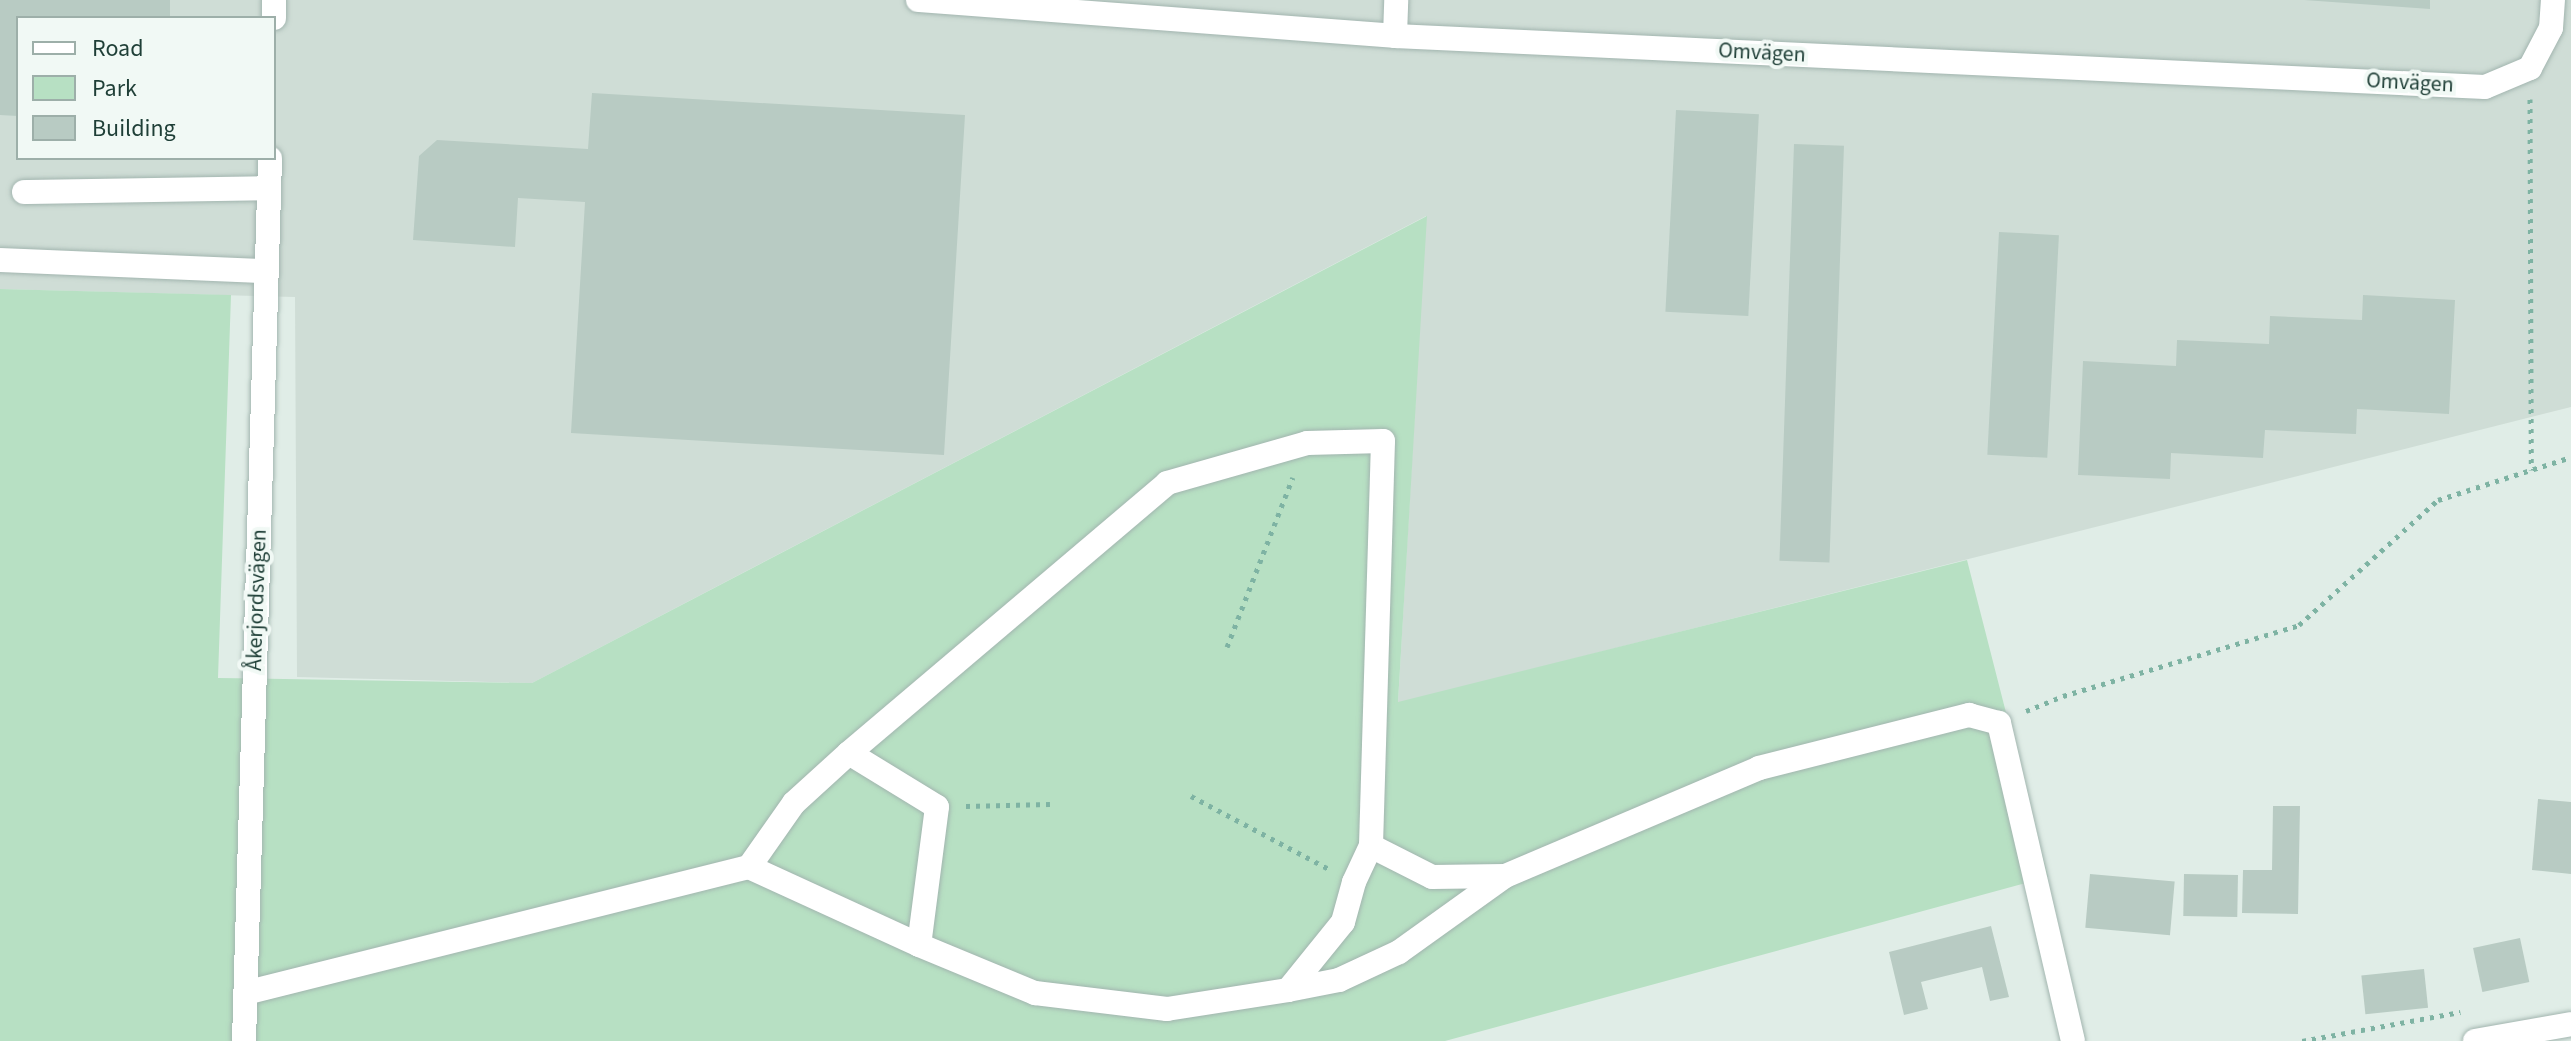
<!DOCTYPE html>
<html>
<head>
<meta charset="utf-8">
<style>
	body { margin:0 }
	#map { position:relative; width:2571px; height:1041px; overflow:hidden; background:#e0ede7; font-family:"Source Sans 3",sans-serif }
	div>[style] { position:absolute }
	.built>* { inset:0; background:#cfddd6 }
	.green>* { inset:0; background:#b7e0c3 }
	.building>* { inset:0; background:#b8cbc3; transform-origin:0 0 }
	.path>* { height:5px; margin-top:-2.5px; transform-origin:0; background:repeating-linear-gradient(90deg,#7eb3a3 0 4px,transparent 0 10px) }
	.roads { filter:drop-shadow(0 0 2px #a2b5af) drop-shadow(0 0 2px #a2b5af) }
	.minor>* { height:24px; margin:-12px; padding:0 12px; transform-origin:12px; border-radius:12px; background:#fff }
	span { translate:-50% -50%; white-space:nowrap; text-align:center; line-height:1.15; -webkit-text-stroke:8px #f1f9f5; paint-order:stroke }
	.street-label { font-size:22px; color:#1f3f37 }
	.legend { position:absolute; left:16px; top:16px; width:260px; height:144px; box-sizing:border-box; background:#f1f9f5; border:2px solid #9dafa9; margin:0; padding:10px 14px; list-style:none; font-size:24px; color:#1f3f37 }
	.legend li { display:flex; align-items:center; gap:16px; height:40px }
	.legend b { width:40px; border:2px solid #9dafa9 }
</style>
</head>
<body>
<div id="map">
	<div class="built">
		<i style="clip-path:polygon(evenodd,0 0,2571px 0,2571px 407px,1398px 703px,1426px 216px,532px 683px,297px 677px,295px 297px,0 289px,0 0,18px 18px,274px 18px,274px 158px,18px 158px,18px 18px)"></i>
	</div>
	<div class="green">
		<i style="clip-path:polygon(1427px 216px,1398px 702px,1967px 560px,2048px 877px,1445px 1041px,0 1041px,0 289px,231px 295px,218px 678px,532px 683px)"></i>
	</div>
	<div class="building">
		<i style="clip-path:polygon(0 0,170px 0,170px 18px,18px 18px,18px 116px,0 115px)"></i>
		<i style="clip-path:polygon(2304px 0,2430px 0,2430px 9px)"></i>
		<i style="clip-path:polygon(592px 93px,965px 115px,944px 455px,571px 433px,585px 202px,518px 198px,515px 247px,413px 240px,419px 156px,437px 140px,588px 149px)"></i>
		<i style="left:1676px;top:110px;width:83px;height:202px;rotate:3deg"></i>
		<i style="left:1794px;top:144px;width:50px;height:417px;rotate:2deg"></i>
		<i style="left:1999px;top:232px;width:60px;height:223px;rotate:3deg"></i>
		<i style="clip-path:polygon(2363px 295px,2455px 300px,2449px 414px,2357px 409px,2356px 434px,2265px 430px,2263px 458px,2171px 453px,2170px 479px,2078px 475px,2083px 361px,2176px 366px,2177px 340px,2269px 344px,2270px 316px,2362px 320px)"></i>
		<i style="clip-path:polygon(2538px 799px,2571px 802px,2571px 874px,2532px 870px)"></i>
		<i style="clip-path:polygon(2273px 806px,2300px 806px,2298px 914px,2242px 913px,2243px 870px,2272px 870px)"></i>
		<i style="left:2090px;top:874px;width:85px;height:54px;rotate:5deg"></i>
		<i style="left:2184px;top:874px;width:54px;height:42px;rotate:1deg"></i>
		<i style="clip-path:polygon(1991px 926px,2009px 997px,1990px 1001px,1982px 967px,1921px 982px,1928px 1009px,1904px 1015px,1889px 952px)"></i>
		<i style="left:2520px;top:938px;width:45px;height:48px;rotate:78deg"></i>
		<i style="left:2424px;top:969px;width:39px;height:63px;rotate:84deg"></i>
	</div>
	<div class="path">
		<i style="left:2530px;top:99px;width:371px;rotate:89.8deg"></i>
		<i style="left:1227px;top:647px;width:182px;rotate:-68.8deg"></i>
		<i style="left:2026px;top:711px;width:40px;rotate:-22deg"></i>
		<i style="left:2063px;top:696px;width:246px;rotate:-16.7deg"></i>
		<i style="left:2299px;top:625px;width:187px;rotate:-42deg"></i>
		<i style="left:2438px;top:500px;width:140px;rotate:-17.9deg"></i>
		<i style="left:1191px;top:796px;width:156px;rotate:27.9deg"></i>
		<i style="left:966px;top:806px;width:84px;rotate:-1.4deg"></i>
		<i style="left:2302px;top:1041px;width:161px;rotate:-10.4deg"></i>
	</div>
	<div class="roads">
		<div class="minor">
			<i style="left:918px;top:0;width:478px;rotate:4.3deg"></i>
			<i style="left:1395px;top:36px;width:1091px;rotate:2.68deg"></i>
			<i style="left:2485px;top:87px;width:49px;rotate:-22.9deg"></i>
			<i style="left:2530px;top:68px;width:45px;rotate:-62.3deg"></i>
			<i style="left:2551px;top:28px;width:28px;rotate:-86deg"></i>
			<i style="left:274px;top:18px;width:18px;rotate:-90deg"></i>
			<i style="left:1395px;top:36px;width:36px;rotate:-88deg"></i>
			<i style="left:24px;top:192px;width:245px;rotate:-0.9deg"></i>
			<i style="left:0;top:260px;width:267px;rotate:2.4deg"></i>
			<i style="left:849px;top:753px;width:103px;rotate:31.5deg"></i>
			<i style="left:937px;top:807px;width:139px;rotate:97.4deg"></i>
			<i style="left:749px;top:867px;width:78px;rotate:-54.9deg"></i>
			<i style="left:794px;top:803px;width:74px;rotate:-42.3deg"></i>
			<i style="left:849px;top:753px;width:417px;rotate:-40.3deg"></i>
			<i style="left:1167px;top:483px;width:146px;rotate:-15.9deg"></i>
			<i style="left:1307px;top:443px;width:76px;rotate:-1.5deg"></i>
			<i style="left:1383px;top:441px;width:405px;rotate:91.7deg"></i>
			<i style="left:1371px;top:846px;width:68px;rotate:26.9deg"></i>
			<i style="left:1432px;top:877px;width:73px;rotate:-0.8deg"></i>
			<i style="left:1288px;top:990px;width:87px;rotate:-51deg"></i>
			<i style="left:1343px;top:922px;width:41px;rotate:-74.6deg"></i>
			<i style="left:1354px;top:882px;width:40px;rotate:-65deg"></i>
			<i style="left:245px;top:993px;width:520px;rotate:-14.04deg"></i>
			<i style="left:749px;top:867px;width:187px;rotate:24.6deg"></i>
			<i style="left:919px;top:945px;width:126px;rotate:22.5deg"></i>
			<i style="left:1035px;top:993px;width:133px;rotate:6.9deg"></i>
			<i style="left:1167px;top:1009px;width:122px;rotate:-8.9deg"></i>
			<i style="left:1288px;top:990px;width:52px;rotate:-11.1deg"></i>
			<i style="left:1339px;top:980px;width:66px;rotate:-25deg"></i>
			<i style="left:1399px;top:952px;width:130px;rotate:-35.6deg"></i>
			<i style="left:1505px;top:876px;width:276px;rotate:-23deg"></i>
			<i style="left:1759px;top:768px;width:217px;rotate:-14.2deg"></i>
			<i style="left:1969px;top:715px;width:31px;rotate:15deg"></i>
			<i style="left:1999px;top:723px;width:326px;rotate:76.9deg"></i>
			<i style="left:244px;top:1041px;width:883px;rotate:-88.31deg"></i>
			<i style="left:2475px;top:1041px;width:97px;rotate:-10deg"></i>
		</div>
	</div>
	<div class="street-label">
		<span style="left:1762px;top:53px;rotate:3deg">Omvägen</span>
		<span style="left:2410px;top:83px;rotate:3deg">Omvägen</span>
		<span style="left:257px;top:600px;rotate:-88deg">Åkerjordsvägen</span>
	</div>
	<ul class="legend">
	<li><b style="height:10px;background:#fff"></b>Road</li>
	<li><b style="height:22px;background:#b7e0c3"></b>Park</li>
	<li><b style="height:22px;background:#b8cbc3"></b>Building</li>
	</ul>
</div>
</body>
</html>
